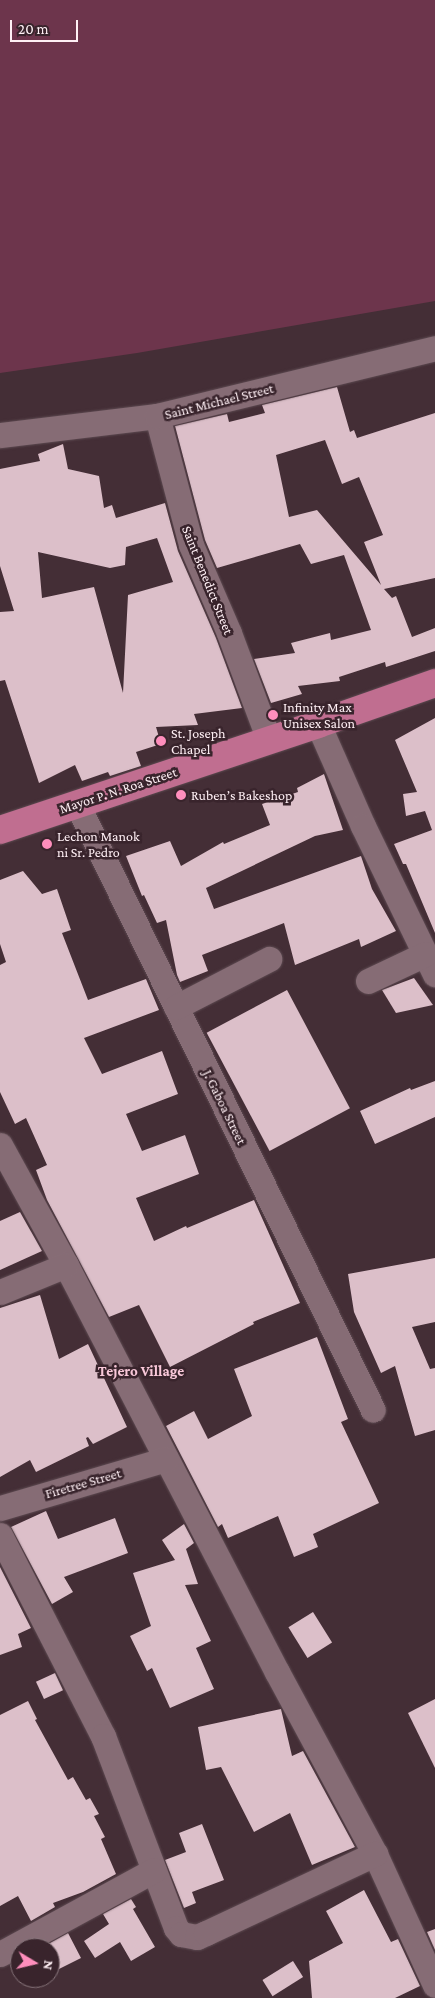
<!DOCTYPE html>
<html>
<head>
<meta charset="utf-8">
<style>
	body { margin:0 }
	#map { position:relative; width:435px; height:1998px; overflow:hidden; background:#442e36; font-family:"Crimson Pro",serif }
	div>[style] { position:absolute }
	.green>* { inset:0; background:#6d354c }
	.building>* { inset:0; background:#dcbfc9; transform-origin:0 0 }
	.roads { filter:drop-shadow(0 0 1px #5d4a51) drop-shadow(0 0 1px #5d4a51) }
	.minor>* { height:25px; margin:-12.5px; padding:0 12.5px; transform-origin:12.5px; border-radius:12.5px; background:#866c75 }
	.major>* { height:28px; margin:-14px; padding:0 14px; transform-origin:14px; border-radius:14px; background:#c06e90 }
	.dots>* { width:14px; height:14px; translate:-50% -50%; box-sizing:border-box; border:2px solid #39242c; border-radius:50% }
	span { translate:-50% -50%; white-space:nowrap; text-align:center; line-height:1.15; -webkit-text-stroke:5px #39242c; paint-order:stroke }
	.street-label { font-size:14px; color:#fff0f5 }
	.poi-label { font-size:14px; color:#fff0f5 }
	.left { translate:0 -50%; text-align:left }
	.neighbourhood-label { font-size:15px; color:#f9c8d9; font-weight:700 }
	.north { position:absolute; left:10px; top:1938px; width:50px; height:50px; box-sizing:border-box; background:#39242c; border:1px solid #88767c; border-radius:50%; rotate:99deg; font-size:14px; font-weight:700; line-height:20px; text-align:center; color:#fff0f5 }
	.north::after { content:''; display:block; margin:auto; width:18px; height:22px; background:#fe8ebc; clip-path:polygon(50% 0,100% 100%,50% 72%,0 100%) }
	.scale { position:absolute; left:10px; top:20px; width:68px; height:22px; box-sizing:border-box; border:2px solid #fff0f5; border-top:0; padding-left:6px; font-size:15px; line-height:18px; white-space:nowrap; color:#fff0f5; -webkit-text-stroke:4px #39242c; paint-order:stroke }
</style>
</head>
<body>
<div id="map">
	<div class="green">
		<i style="clip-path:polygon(0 0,435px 0,435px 301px,137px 353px,0 373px)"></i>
	</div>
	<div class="building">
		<i style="clip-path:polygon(evenodd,337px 387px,350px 432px,354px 430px,357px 438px,435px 413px,435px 578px,384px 589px,392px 598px,396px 596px,412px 637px,435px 628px,435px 651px,386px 667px,385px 662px,339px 677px,340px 681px,298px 686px,302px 694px,271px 703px,254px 659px,295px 653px,291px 643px,330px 633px,331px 640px,371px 630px,344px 555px,311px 564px,300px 544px,217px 568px,205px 540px,175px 426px,227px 414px,229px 422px,265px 413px,262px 405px,337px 387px,325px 440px,342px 484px,359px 477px,383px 535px,364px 542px,381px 585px,317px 510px,289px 517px,276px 455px,325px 440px)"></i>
		<i style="clip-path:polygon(evenodd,63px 444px,68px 469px,99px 476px,104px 508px,112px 505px,116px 518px,165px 503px,178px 551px,216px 638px,242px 708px,194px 714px,198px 725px,156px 727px,161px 744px,136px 752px,141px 766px,110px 776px,108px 772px,82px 781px,75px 765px,39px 783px,5px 680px,0 681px,0 612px,14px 611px,0 566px,0 469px,40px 461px,38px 454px,63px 444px,157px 538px,173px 582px,128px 595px,123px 693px,94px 587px,42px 598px,38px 552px,110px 568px,125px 565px,126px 547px,157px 538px)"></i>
		<i style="clip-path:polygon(435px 718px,435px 933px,406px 864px,403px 864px,394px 844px,432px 830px,425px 811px,406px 816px,403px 794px,417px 792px,395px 740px)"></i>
		<i style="clip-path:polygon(324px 774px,343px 830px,315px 836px,206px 888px,214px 909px,361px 856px,372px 889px,396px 931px,361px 947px,359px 939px,295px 965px,284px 923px,202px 955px,208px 971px,180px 982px,177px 975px,166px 920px,157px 923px,144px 895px,142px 896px,126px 856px,170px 841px,181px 866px,223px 842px,224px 844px,270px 825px,262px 804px,298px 792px,297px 788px)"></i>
		<i style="clip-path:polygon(23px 871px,42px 894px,57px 889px,71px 930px,62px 933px,88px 1000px,146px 979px,159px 1010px,84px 1038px,102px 1074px,162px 1051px,178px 1094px,126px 1114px,142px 1151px,185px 1135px,199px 1174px,136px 1198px,154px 1241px,186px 1226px,187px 1228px,254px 1200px,300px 1303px,253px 1322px,254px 1324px,170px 1367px,139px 1305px,109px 1317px,47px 1200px,36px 1170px,47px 1165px,26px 1118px,15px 1124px,0 1092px,0 965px,6px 962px,0 944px,0 880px)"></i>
		<i style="clip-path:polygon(414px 978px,433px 1005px,396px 1013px,382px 990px)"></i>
		<i style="left:287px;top:990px;width:134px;height:91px;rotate:62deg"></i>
		<i style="clip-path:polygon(435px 1081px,435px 1117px,375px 1144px,360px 1111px,410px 1088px,411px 1090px)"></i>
		<i style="clip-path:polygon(20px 1212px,42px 1251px,0 1270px,0 1221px)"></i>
		<i style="clip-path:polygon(435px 1258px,435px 1322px,412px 1327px,430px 1369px,435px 1368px,435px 1430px,415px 1436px,395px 1366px,381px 1373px,354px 1312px,348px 1274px)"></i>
		<i style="clip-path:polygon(40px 1295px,59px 1359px,88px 1344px,127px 1427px,93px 1444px,88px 1437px,86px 1438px,89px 1446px,36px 1472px,30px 1460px,0 1477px,0 1308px)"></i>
		<i style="clip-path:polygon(317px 1337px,348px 1419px,341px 1422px,379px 1503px,313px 1534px,318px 1547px,294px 1557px,278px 1516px,228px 1538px,222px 1524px,218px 1527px,166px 1426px,194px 1411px,208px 1439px,252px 1416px,234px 1369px)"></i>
		<i style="clip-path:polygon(46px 1511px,58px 1539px,115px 1518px,128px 1553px,64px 1577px,73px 1592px,52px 1604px,11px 1527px)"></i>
		<i style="clip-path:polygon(184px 1524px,194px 1543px,186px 1549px,198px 1584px,185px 1585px,211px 1641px,196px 1648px,214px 1689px,170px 1708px,152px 1668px,147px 1671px,130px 1636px,151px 1626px,133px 1573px,175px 1560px,162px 1540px)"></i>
		<i style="clip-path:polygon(0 1567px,31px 1628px,18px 1634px,22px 1647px,0 1655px)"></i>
		<i style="left:313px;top:1612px;width:36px;height:29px;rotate:58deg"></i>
		<i style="left:55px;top:1673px;width:19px;height:21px;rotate:65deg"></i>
		<i style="clip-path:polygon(435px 1699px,435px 1768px,408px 1713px)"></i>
		<i style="clip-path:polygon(28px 1701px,37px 1719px,35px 1720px,68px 1780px,73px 1777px,86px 1800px,90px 1798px,99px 1814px,94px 1816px,105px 1837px,101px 1839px,116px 1874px,83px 1892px,53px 1903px,55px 1907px,31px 1921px,18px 1896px,0 1906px,0 1715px)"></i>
		<i style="clip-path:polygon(281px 1709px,292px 1756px,303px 1751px,355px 1847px,312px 1865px,290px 1813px,254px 1832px,221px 1767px,206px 1770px,198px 1727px)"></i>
		<i style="clip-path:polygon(202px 1824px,224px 1880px,192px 1892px,196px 1903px,184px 1908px,165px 1860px,186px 1852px,179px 1833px)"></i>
		<i style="clip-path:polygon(364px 1890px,391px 1942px,398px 1939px,420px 1986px,395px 1998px,312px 1998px,309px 1961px,343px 1943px,326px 1911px)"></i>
		<i style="clip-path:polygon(131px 1899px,136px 1907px,133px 1909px,155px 1947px,131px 1961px,120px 1942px,95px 1958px,84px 1941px,109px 1924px,103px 1914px)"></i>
		<i style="clip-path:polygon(435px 1929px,435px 1950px,427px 1932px)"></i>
		<i style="clip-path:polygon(68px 1933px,81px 1958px,57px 1970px,55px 1967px,50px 1970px,50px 1948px,41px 1948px)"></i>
		<i style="left:293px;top:1961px;width:19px;height:36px;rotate:58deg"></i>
	</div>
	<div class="roads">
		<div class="minor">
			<i style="left:157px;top:416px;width:133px;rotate:75.2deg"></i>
			<i style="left:191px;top:545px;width:96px;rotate:66.6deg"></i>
			<i style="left:229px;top:633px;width:114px;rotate:69.5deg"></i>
			<i style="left:0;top:435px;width:158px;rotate:-6.9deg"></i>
			<i style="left:157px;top:416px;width:286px;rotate:-13.7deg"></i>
			<i style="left:318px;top:724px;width:111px;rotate:66.2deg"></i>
			<i style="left:363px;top:826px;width:165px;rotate:64.1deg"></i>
			<i style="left:77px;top:804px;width:674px;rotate:63.97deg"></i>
			<i style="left:368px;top:981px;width:63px;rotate:-25.3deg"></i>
			<i style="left:176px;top:1007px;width:105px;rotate:-27.3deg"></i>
			<i style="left:0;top:1145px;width:137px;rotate:61.2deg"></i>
			<i style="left:66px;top:1265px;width:458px;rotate:62.6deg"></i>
			<i style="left:277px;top:1672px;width:207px;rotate:61.7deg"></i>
			<i style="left:375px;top:1854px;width:144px;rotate:65.4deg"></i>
			<i style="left:0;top:1292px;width:71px;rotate:-22.2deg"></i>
			<i style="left:0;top:1508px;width:173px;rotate:-16.4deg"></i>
			<i style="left:0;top:1535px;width:226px;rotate:62.9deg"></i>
			<i style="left:103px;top:1736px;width:205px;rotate:69.2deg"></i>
			<i style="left:176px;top:1928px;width:8px;rotate:50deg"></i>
			<i style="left:181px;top:1934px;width:16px;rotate:11deg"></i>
			<i style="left:197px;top:1937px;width:10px;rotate:-24deg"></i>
			<i style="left:206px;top:1933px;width:187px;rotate:-25.1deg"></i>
			<i style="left:0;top:1954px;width:175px;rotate:-28.6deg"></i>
		</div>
		<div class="major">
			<i style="left:0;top:830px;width:335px;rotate:-18.4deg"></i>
			<i style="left:318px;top:724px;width:124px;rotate:-19.3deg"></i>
		</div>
	</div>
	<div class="dots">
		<i style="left:273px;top:715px;background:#fe8ebc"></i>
		<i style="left:161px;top:741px;background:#fe8ebc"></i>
		<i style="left:181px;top:795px;background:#fe8ebc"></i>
		<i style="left:47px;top:844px;background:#fe8ebc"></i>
	</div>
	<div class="street-label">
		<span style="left:219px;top:401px;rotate:-14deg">Saint Michael Street</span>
		<span style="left:208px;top:580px;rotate:68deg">Saint Benedict Street</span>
		<span style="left:118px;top:790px;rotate:-18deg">Mayor P. N. Roa Street</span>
		<span style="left:225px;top:1107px;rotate:64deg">J. Gaboa Street</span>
		<span style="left:83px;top:1483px;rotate:-16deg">Firetree Street</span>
	</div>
	<div class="poi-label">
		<span class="left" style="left:283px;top:715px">Infinity Max<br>Unisex Salon</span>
		<span class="left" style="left:171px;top:741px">St. Joseph<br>Chapel</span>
		<span class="left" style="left:191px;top:795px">Ruben’s Bakeshop</span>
		<span class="left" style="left:57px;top:844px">Lechon Manok<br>ni Sr. Pedro</span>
	</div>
	<div class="neighbourhood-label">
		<span style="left:141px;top:1372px">Tejero Village</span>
	</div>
	<div class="north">N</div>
	<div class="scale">20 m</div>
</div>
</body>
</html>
